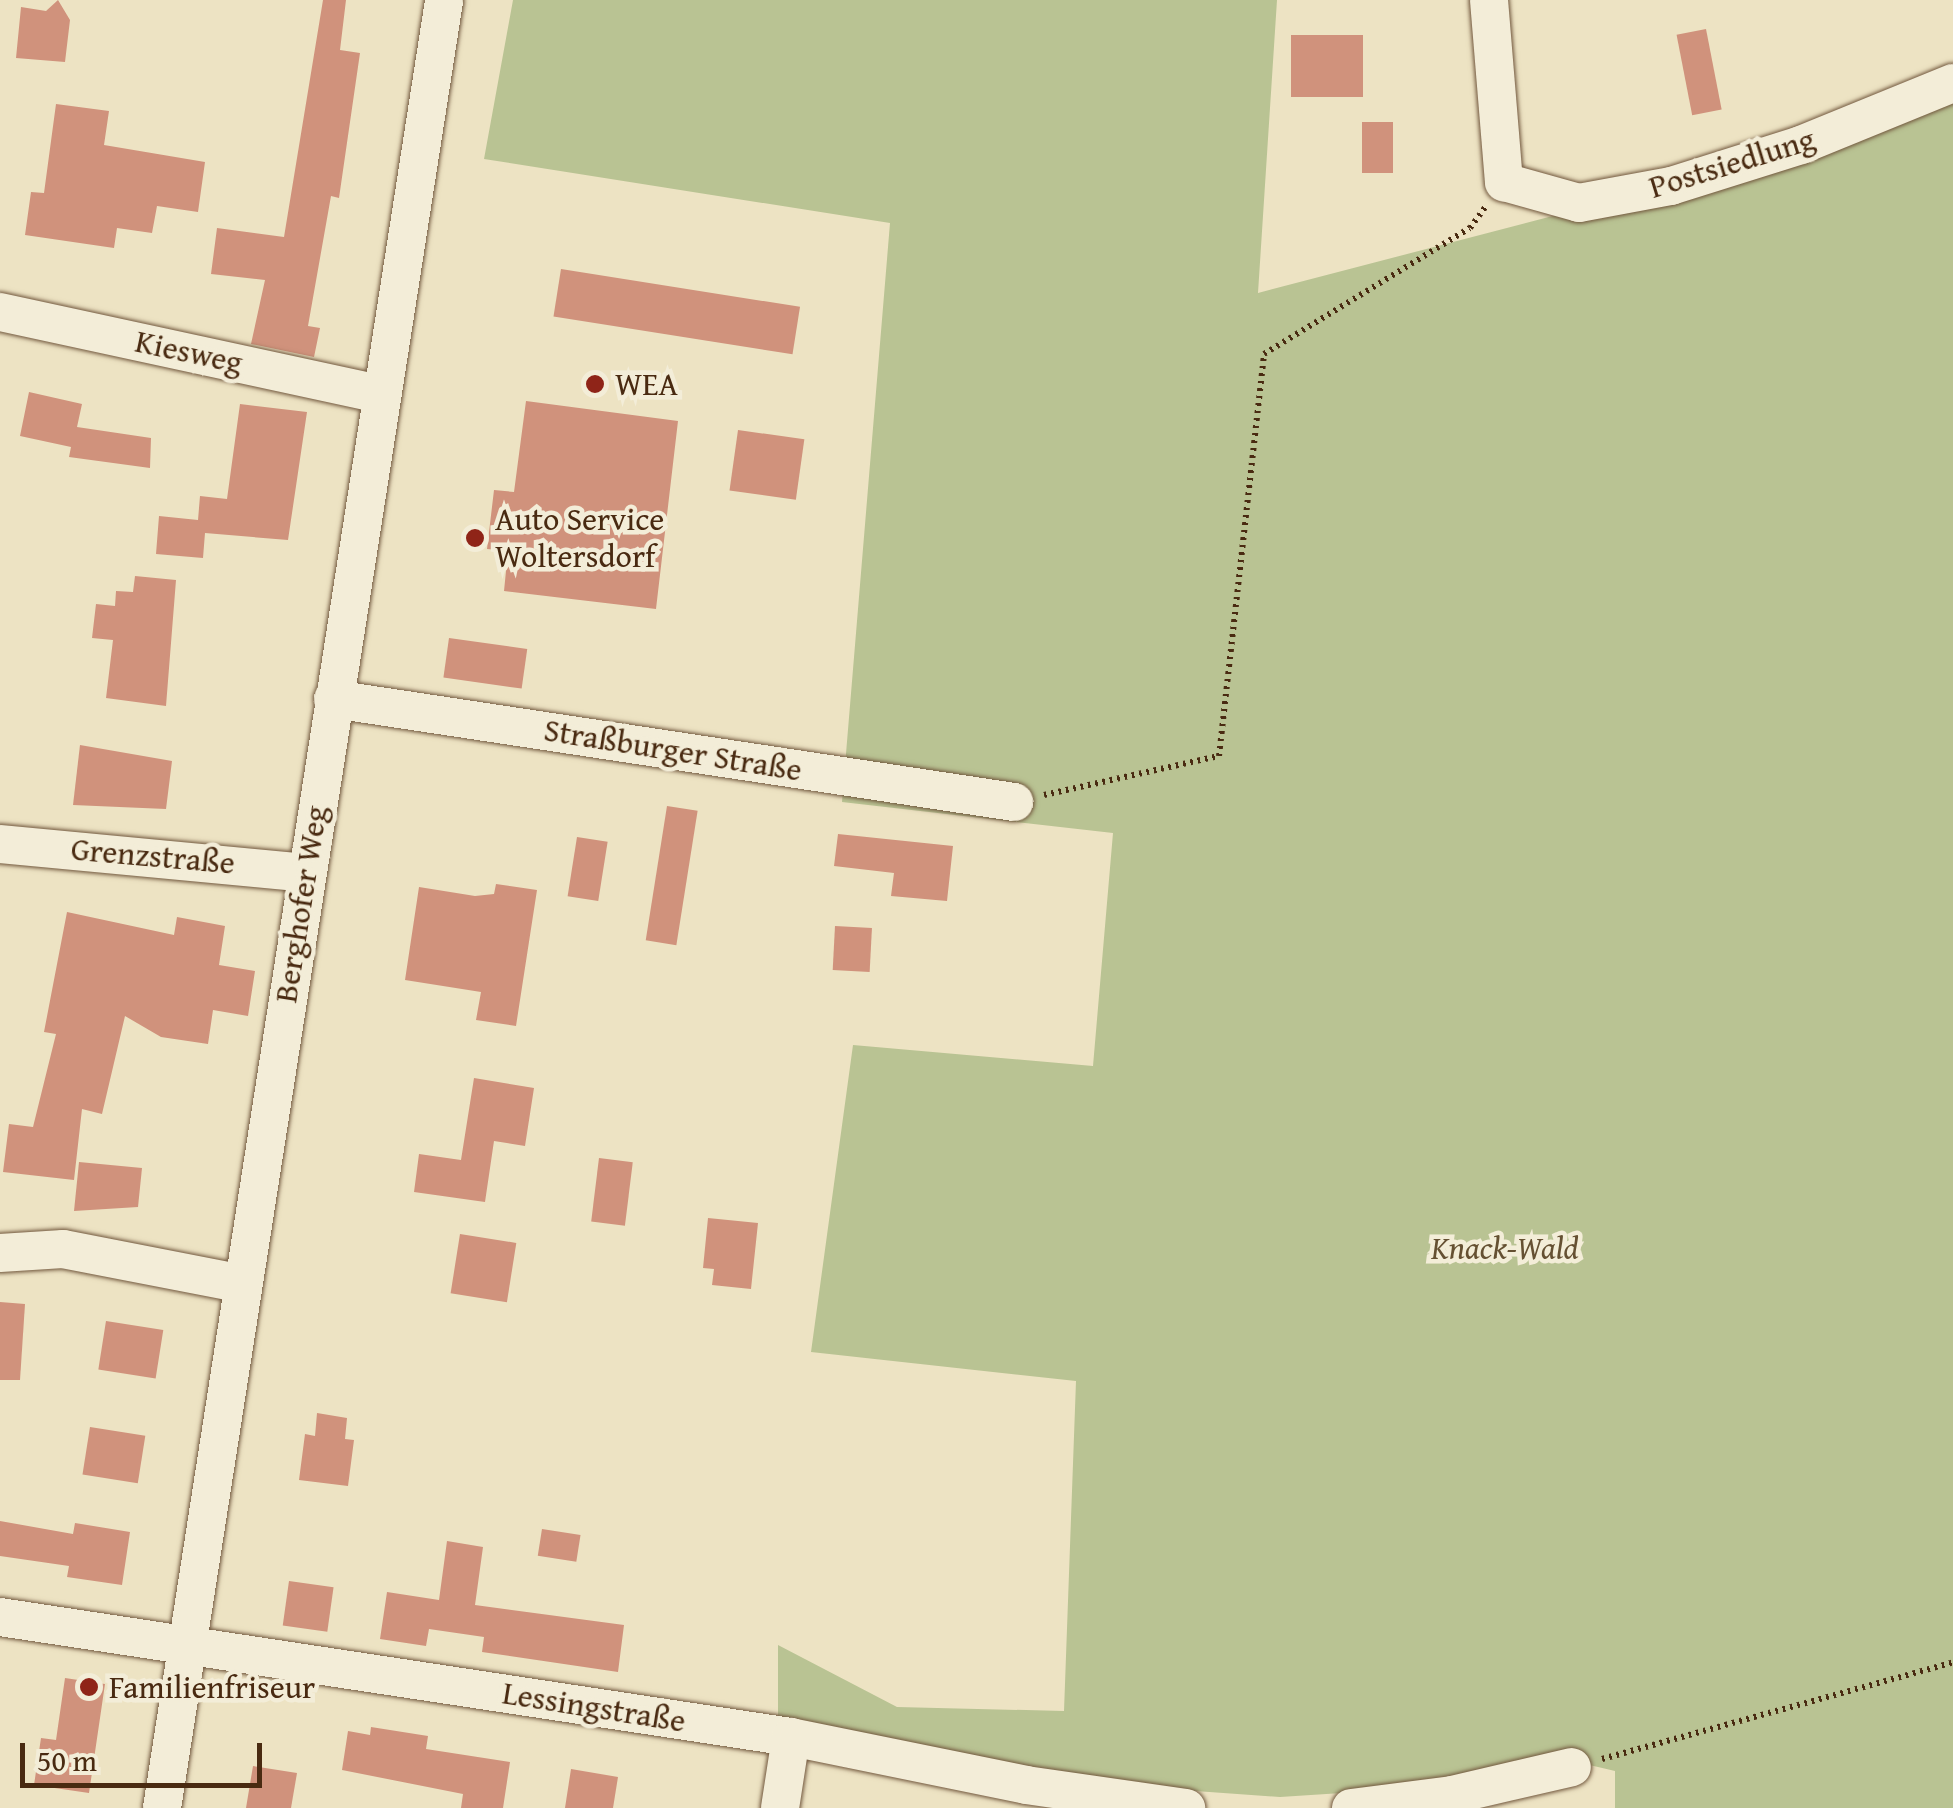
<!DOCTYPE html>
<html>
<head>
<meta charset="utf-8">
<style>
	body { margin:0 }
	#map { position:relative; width:1953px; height:1808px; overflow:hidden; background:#ede3c3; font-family:"Gentium Book Plus",serif }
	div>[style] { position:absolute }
	.green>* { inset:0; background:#b9c393 }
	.building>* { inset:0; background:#d0927c; transform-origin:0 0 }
	.path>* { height:6px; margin-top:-3px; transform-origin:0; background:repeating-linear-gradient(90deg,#492a11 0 2.5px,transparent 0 7.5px) }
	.roads { filter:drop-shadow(0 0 2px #72583e) drop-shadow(0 0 2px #72583e) }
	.minor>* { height:38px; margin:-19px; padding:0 19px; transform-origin:19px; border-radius:19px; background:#f3edd8 }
	.dots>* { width:28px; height:28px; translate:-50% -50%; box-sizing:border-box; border:5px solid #f3edd8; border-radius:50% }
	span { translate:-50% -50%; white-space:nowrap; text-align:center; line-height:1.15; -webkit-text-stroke:9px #f3edd8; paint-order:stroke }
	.street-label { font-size:32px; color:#492a11 }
	.poi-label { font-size:32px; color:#492a11 }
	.left { translate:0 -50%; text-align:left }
	.park-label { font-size:32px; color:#655032; font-style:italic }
	.scale { position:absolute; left:20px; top:1743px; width:242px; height:45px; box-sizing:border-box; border:5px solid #492a11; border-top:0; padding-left:12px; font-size:30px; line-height:35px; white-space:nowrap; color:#492a11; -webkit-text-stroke:8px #f3edd8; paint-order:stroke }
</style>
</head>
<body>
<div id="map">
	<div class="green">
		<i style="clip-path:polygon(513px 0,1277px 0,1258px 293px,1774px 158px,1953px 91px,1953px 1808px,1615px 1808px,1615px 1771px,1564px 1759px,1419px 1788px,1280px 1797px,1126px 1786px,778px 1716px,778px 1645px,897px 1707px,1064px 1711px,1076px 1381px,811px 1352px,853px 1045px,1093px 1066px,1113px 833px,842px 802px,890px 223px,484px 159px)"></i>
	</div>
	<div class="building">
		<i style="clip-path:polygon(58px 0,70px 20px,65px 62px,16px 58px,21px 7px,46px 11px)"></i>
		<i style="clip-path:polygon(323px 0,346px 0,340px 50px,360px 53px,339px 198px,331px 196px,308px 326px,320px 328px,314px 357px,251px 344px,265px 280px,211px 274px,217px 228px,284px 237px)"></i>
		<i style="left:1706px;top:29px;width:82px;height:30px;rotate:79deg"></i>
		<i style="left:1363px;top:35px;width:62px;height:72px;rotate:90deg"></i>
		<i style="clip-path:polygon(56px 104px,109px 111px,104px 145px,205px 162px,198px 212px,157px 206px,152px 233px,117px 228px,114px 248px,25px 235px,31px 192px,44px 193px)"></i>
		<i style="left:1393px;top:122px;width:51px;height:31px;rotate:90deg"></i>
		<i style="left:561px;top:269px;width:242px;height:48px;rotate:9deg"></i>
		<i style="clip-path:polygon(29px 392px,82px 404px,77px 427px,151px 438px,150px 468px,69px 457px,71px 447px,20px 436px)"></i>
		<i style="clip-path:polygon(526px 401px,678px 421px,656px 609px,504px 591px,508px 551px,487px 549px,494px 490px,514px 492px)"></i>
		<i style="clip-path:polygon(240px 404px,307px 412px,288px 540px,205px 533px,203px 558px,156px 554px,159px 516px,198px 520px,200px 496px,227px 499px)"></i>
		<i style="left:738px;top:430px;width:67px;height:61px;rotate:8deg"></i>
		<i style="clip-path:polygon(135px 576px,176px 580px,166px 706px,106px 698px,113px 640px,92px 638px,96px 604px,115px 606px,116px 591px,133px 592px)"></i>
		<i style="left:449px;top:638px;width:79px;height:40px;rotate:8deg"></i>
		<i style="clip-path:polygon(80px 745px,172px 761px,166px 809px,73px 805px)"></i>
		<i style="left:667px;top:806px;width:31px;height:136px;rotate:9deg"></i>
		<i style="clip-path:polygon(838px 834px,953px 846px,947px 901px,891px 896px,894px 873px,834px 866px)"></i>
		<i style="left:577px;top:837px;width:31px;height:60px;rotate:9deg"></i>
		<i style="clip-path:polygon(496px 884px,537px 890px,516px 1026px,476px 1020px,481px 992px,405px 980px,419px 887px,475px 896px,494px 894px)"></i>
		<i style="clip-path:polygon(67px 912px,174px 935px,177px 917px,225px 926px,219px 965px,255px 971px,248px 1016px,213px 1010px,208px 1044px,161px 1037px,125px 1016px,102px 1114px,82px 1109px,74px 1180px,3px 1172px,9px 1124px,33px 1127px,56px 1034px,44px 1032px)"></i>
		<i style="left:835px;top:926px;width:37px;height:44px;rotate:3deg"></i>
		<i style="clip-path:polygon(474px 1078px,534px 1088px,525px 1146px,494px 1141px,485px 1202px,414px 1192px,419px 1154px,461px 1160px)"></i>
		<i style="left:599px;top:1158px;width:34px;height:64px;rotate:7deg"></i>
		<i style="clip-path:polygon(79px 1162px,142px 1168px,138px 1207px,74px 1211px)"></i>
		<i style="clip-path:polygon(708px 1218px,758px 1223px,751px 1289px,712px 1285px,714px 1269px,703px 1268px)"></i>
		<i style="left:460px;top:1234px;width:57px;height:60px;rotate:9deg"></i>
		<i style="clip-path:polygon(0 1302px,25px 1304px,20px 1380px,0 1380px)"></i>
		<i style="left:106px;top:1321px;width:58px;height:49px;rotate:9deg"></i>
		<i style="clip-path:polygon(317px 1413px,347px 1418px,345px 1439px,354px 1440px,348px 1486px,299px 1480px,305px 1434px,315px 1436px)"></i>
		<i style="left:90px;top:1427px;width:56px;height:48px;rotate:9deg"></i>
		<i style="clip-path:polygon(0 1521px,73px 1534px,75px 1523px,130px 1532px,122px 1585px,67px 1577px,69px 1566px,0 1556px)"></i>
		<i style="left:542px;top:1529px;width:39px;height:27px;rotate:9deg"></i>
		<i style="clip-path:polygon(447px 1541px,483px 1547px,475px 1605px,624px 1625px,618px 1672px,482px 1652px,484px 1637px,429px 1629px,426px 1646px,380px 1639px,387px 1592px,439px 1600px)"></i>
		<i style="left:289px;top:1581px;width:45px;height:45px;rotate:8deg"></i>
		<i style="clip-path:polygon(65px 1678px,105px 1684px,89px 1793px,34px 1785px,41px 1738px,56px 1740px)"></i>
		<i style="clip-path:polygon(371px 1727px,428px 1736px,426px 1749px,510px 1762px,503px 1808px,461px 1808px,463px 1794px,342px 1770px,348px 1731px,370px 1735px)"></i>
		<i style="clip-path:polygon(253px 1766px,297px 1773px,291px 1808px,246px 1808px)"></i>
		<i style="clip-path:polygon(571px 1769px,618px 1777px,613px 1808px,565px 1808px)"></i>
	</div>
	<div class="path">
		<i style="left:1044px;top:795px;width:179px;rotate:-12.6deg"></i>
		<i style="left:1219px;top:756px;width:405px;rotate:-83.6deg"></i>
		<i style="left:1264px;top:354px;width:241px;rotate:-31.5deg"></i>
		<i style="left:1470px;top:228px;width:27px;rotate:-54deg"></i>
		<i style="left:1602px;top:1759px;width:364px;rotate:-15.4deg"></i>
	</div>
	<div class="roads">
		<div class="minor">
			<i style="left:1489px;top:0;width:183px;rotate:85.3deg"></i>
			<i style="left:1504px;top:182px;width:78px;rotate:15.6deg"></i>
			<i style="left:1579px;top:203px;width:94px;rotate:-10.5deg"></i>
			<i style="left:1671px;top:186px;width:136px;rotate:-17.5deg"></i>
			<i style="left:1801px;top:145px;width:164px;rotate:-22.2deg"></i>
			<i style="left:0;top:312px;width:387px;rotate:12.2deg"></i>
			<i style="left:333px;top:699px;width:689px;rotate:8.6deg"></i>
			<i style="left:0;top:844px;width:307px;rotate:5.4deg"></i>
			<i style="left:0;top:1253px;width:63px;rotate:-3.6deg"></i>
			<i style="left:63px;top:1249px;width:183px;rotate:11deg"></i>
			<i style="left:0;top:1617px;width:800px;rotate:8.63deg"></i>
			<i style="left:791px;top:1737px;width:240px;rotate:11.5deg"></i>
			<i style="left:1026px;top:1785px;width:162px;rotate:8.2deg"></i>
			<i style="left:162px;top:1808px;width:1830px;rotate:-81.13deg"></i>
			<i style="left:780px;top:1808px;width:72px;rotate:-81.2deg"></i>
			<i style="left:1351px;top:1808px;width:102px;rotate:-7.3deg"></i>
			<i style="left:1452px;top:1795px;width:123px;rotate:-13.1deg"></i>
		</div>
	</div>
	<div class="dots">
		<i style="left:595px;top:384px;background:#8f2418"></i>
		<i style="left:475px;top:538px;background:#8f2418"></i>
		<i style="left:89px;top:1687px;background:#8f2418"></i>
	</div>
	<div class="street-label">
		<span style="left:1732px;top:163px;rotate:-17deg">Postsiedlung</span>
		<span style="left:189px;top:352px;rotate:12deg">Kiesweg</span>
		<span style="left:673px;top:750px;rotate:9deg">Straßburger Straße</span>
		<span style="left:153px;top:856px;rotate:5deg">Grenzstraße</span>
		<span style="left:301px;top:904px;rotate:-81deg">Berghofer Weg</span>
		<span style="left:594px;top:1707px;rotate:9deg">Lessingstraße</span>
	</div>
	<div class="poi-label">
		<span class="left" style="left:615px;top:384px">WEA</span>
		<span class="left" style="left:495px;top:538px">Auto Service<br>Woltersdorf</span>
		<span class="left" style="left:109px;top:1687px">Familienfriseur</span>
	</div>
	<div class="park-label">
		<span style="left:1505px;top:1248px">Knack-Wald</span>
	</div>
	<div class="scale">50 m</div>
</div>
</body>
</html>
